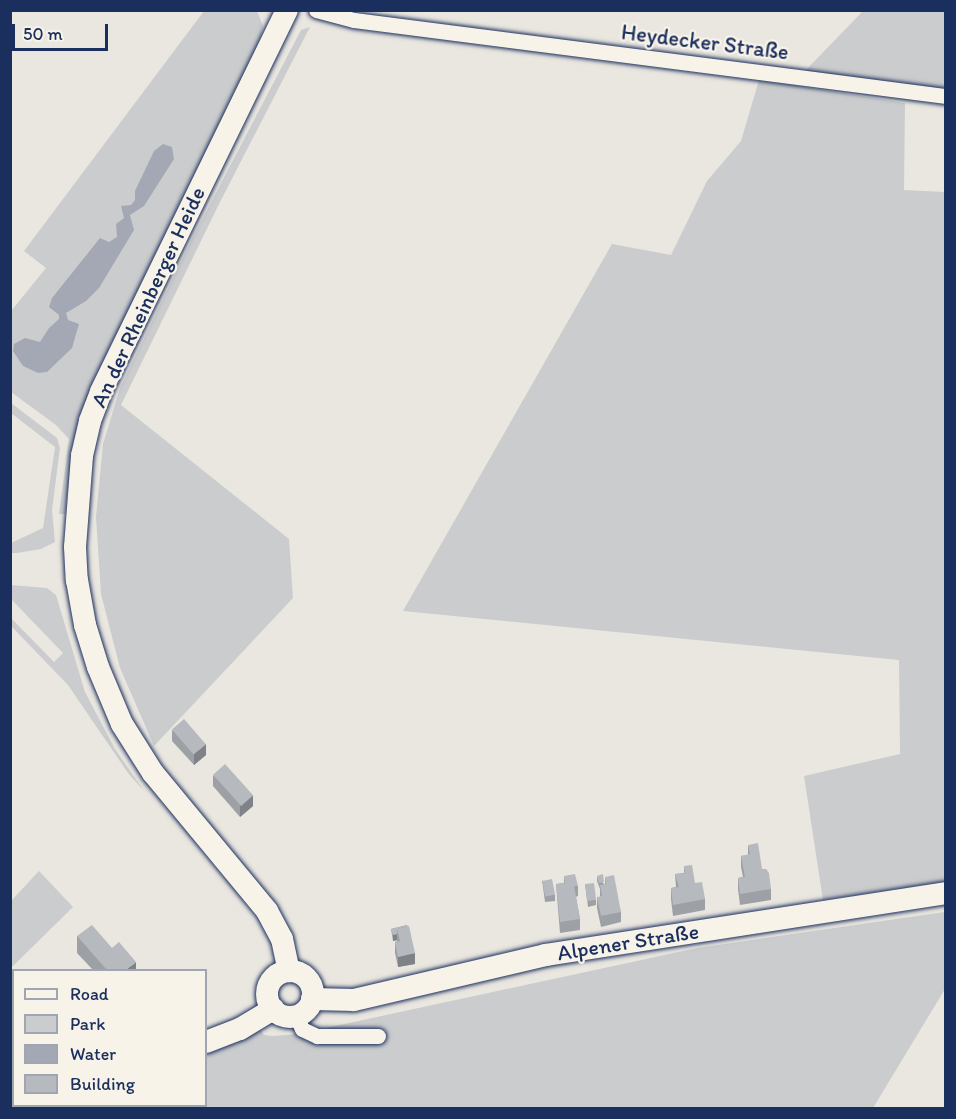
<!DOCTYPE html>
<html>
<head>
<meta charset="utf-8">
<style>
	body { margin:0 }
	#map { position:relative; width:956px; height:1119px; overflow:hidden; background:#eae7e0; font-family:Itim,sans-serif }
	div>[style] { position:absolute }
	.green>* { inset:0; background:#cbcccd }
	.water>* { inset:0; background:#a3a8b4 }
	.roads { filter:drop-shadow(0 0 2px #1b2f5e) drop-shadow(0 0 2px #1b2f5e) }
	.street>* { height:15px; margin:-7.5px; padding:0 7.5px; transform-origin:7.5px; border-radius:7.5px; background:#f7f3e8 }
	.secondary>* { height:22px; margin:-11px; padding:0 11px; transform-origin:11px; border-radius:11px; background:#f7f3e8 }
	.secondary>.ring { margin:-11px; padding:0; box-sizing:content-box; background:none; border:22px solid #f7f3e8; border-radius:50% }
	.wall>* { inset:0; background:#9da0a4 }
	.shaded-wall>* { inset:0; background:#7f8286 }
	.building>* { inset:0; background:#b6babf; transform-origin:0 0 }
	span { translate:-50% -50%; white-space:nowrap; text-align:center; line-height:1.15; -webkit-text-stroke:4.5px #f7f3e8; paint-order:stroke }
	.street-label { font-size:22px; color:#1b2f5e }
	.frame { position:absolute; inset:0; border:12px solid #1b2f5e; pointer-events:none }
	.legend { position:absolute; left:12px; top:969px; width:195px; height:138px; box-sizing:border-box; background:#f7f3e8; border:2px solid #9fa5b1; margin:0; padding:8px 10px; list-style:none; font-size:18px; color:#1b2f5e }
	.legend li { display:flex; align-items:center; gap:12px; height:30px }
	.legend b { width:30px; border:2px solid #9fa5b1 }
	.scale { position:absolute; left:12px; top:24px; width:96px; height:27px; box-sizing:border-box; border:3px solid #1b2f5e; border-top:0; padding-left:8px; font-size:18px; line-height:21px; white-space:nowrap; color:#1b2f5e; -webkit-text-stroke:4px #f7f3e8; paint-order:stroke }
</style>
</head>
<body>
<div id="map">
	<div class="green">
		<i style="clip-path:polygon(204px 11px,257px 11px,263px 26px,261px 38px,180px 206px,72px 456px,65px 514px,59px 514px,69px 439px,56px 425px,11px 392px,11px 311px,46px 268px,24px 251px)"></i>
		<i style="clip-path:polygon(863px 11px,945px 11px,945px 93px,805px 71px)"></i>
		<i style="clip-path:polygon(310px 27px,219px 204px,121px 405px,289px 539px,293px 598px,154px 746px,120px 668px,101px 594px,96px 517px,103px 444px,120px 388px,193px 237px,301px 30px)"></i>
		<i style="clip-path:polygon(759px 80px,905px 103px,904px 190px,945px 192px,945px 882px,823px 900px,804px 776px,900px 754px,899px 660px,403px 611px,612px 244px,671px 255px,707px 181px,741px 141px)"></i>
		<i style="clip-path:polygon(11px 403px,57px 438px,60px 448px,52px 510px,55px 542px,41px 549px,17px 553px,11px 553px,11px 543px,43px 528px,55px 447px,11px 413px)"></i>
		<i style="clip-path:polygon(11px 585px,47px 588px,56px 595px,85px 692px,115px 749px,144px 791px,128px 773px,68px 685px,11px 626px,11px 618px,54px 662px,63px 653px,11px 599px)"></i>
		<i style="clip-path:polygon(39px 871px,73px 907px,11px 968px,11px 901px)"></i>
		<i style="clip-path:polygon(945px 912px,945px 989px,873px 1108px,54px 1108px,59px 1106px,206px 1106px,206px 1047px,260px 1029px,264px 1035px,273px 1036px,298px 1034px,697px 948px)"></i>
		<i style="clip-path:polygon(10px 1008px,14px 1012px,14px 1106px,37px 1106px,32px 1108px,11px 1108px)"></i>
	</div>
	<div class="water">
		<i style="clip-path:polygon(163px 144px,172px 147px,174px 159px,144px 206px,130px 215px,134px 230px,99px 288px,86px 301px,66px 313px,68px 320px,79px 324px,72px 348px,47px 372px,38px 373px,23px 366px,13px 351px,14px 344px,25px 338px,40px 342px,49px 328px,59px 319px,59px 315px,49px 307px,52px 298px,100px 238px,109px 242px,117px 237px,116px 224px,124px 218px,121px 206px,131px 205px,135px 200px,135px 191px,154px 151px)"></i>
	</div>
	<div class="roads">
		<div class="street">
			<i style="left:316px;top:10px;width:39px;rotate:15deg"></i>
			<i style="left:354px;top:20px;width:597px;rotate:7.32deg"></i>
			<i style="left:296px;top:1016px;width:14px;rotate:65deg"></i>
			<i style="left:302px;top:1029px;width:17px;rotate:25deg"></i>
			<i style="left:317px;top:1036px;width:61px"></i>
		</div>
		<div class="secondary">
			<i style="left:287px;top:10px;width:425px;rotate:116deg"></i>
			<i style="left:101px;top:392px;width:31px;rotate:111deg"></i>
			<i style="left:90px;top:421px;width:36px;rotate:103deg"></i>
			<i style="left:82px;top:456px;width:91px;rotate:94.4deg"></i>
			<i style="left:75px;top:547px;width:33px;rotate:87deg"></i>
			<i style="left:77px;top:580px;width:46px;rotate:79.9deg"></i>
			<i style="left:85px;top:625px;width:44px;rotate:72.8deg"></i>
			<i style="left:98px;top:667px;width:62px;rotate:67.2deg"></i>
			<i style="left:122px;top:724px;width:58px;rotate:57.7deg"></i>
			<i style="left:153px;top:773px;width:179px;rotate:50.4deg"></i>
			<i style="left:267px;top:911px;width:32px;rotate:62deg"></i>
			<i style="left:282px;top:939px;width:33px;rotate:78deg"></i>
			<i class="ring" style="left:267px;top:971px;width:24px;height:24px"></i>
			<i style="left:312px;top:999px;width:42px;rotate:1.4deg"></i>
			<i style="left:354px;top:1000px;width:197px;rotate:-13.2deg"></i>
			<i style="left:546px;top:955px;width:405px;rotate:-8.8deg"></i>
			<i style="left:206px;top:1042px;width:36px;rotate:-21deg"></i>
			<i style="left:240px;top:1029px;width:39px;rotate:-31deg"></i>
			<i style="left:45px;top:1108px;width:5px;rotate:-22deg"></i>
		</div>
	</div>
	<div class="wall">
		<i style="clip-path:polygon(172px 730px,206px 755px,194px 765px,172px 741px)"></i>
		<i style="clip-path:polygon(213px 775px,253px 806px,240px 817px,213px 786px)"></i>
		<i style="clip-path:polygon(748px 845px,762px 869px,771px 889px,771px 900px,740px 905px,738px 889px,738px 878px,743px 877px,741px 867px,741px 856px,748px 855px)"></i>
		<i style="clip-path:polygon(684px 866px,705px 899px,705px 910px,673px 916px,671px 899px,671px 888px,676px 887px,675px 874px,684px 873px)"></i>
		<i style="clip-path:polygon(564px 876px,578px 886px,578px 896px,576px 897px,580px 919px,580px 930px,560px 933px,556px 884px,564px 883px)"></i>
		<i style="clip-path:polygon(597px 876px,604px 884px,605px 884px,605px 877px,621px 912px,621px 922px,601px 927px,597px 908px,597px 897px,600px 897px,600px 889px,597px 881px)"></i>
		<i style="clip-path:polygon(542px 880px,555px 895px,555px 901px,545px 902px)"></i>
		<i style="clip-path:polygon(585px 884px,596px 900px,596px 905px,588px 907px)"></i>
		<i style="clip-path:polygon(407px 925px,415px 964px,398px 967px,395px 953px,395px 942px,397px 941px,397px 940px,393px 941px,391px 929px)"></i>
		<i style="clip-path:polygon(77px 936px,112px 948px,136px 970px,93px 970px,77px 953px)"></i>
	</div>
	<div class="shaded-wall">
		<i style="clip-path:polygon(206px 744px,206px 755px,194px 765px,194px 754px)"></i>
		<i style="clip-path:polygon(253px 795px,253px 806px,240px 817px,240px 806px)"></i>
		<i style="clip-path:polygon(397px 934px,397px 940px,393px 941px,393px 935px)"></i>
		<i style="clip-path:polygon(415px 953px,415px 964px,398px 967px,398px 957px)"></i>
		<i style="clip-path:polygon(136px 962px,136px 970px,126px 970px)"></i>
	</div>
	<div class="building">
		<i style="left:184px;top:719px;width:33px;height:16px;rotate:49deg"></i>
		<i style="left:225px;top:764px;width:42px;height:16px;rotate:48deg"></i>
		<i style="clip-path:polygon(758px 843px,762px 869px,766px 869px,769px 873px,771px 889px,740px 894px,738px 878px,745px 877px,741px 856px,750px 854px,748px 845px)"></i>
		<i style="clip-path:polygon(692px 865px,695px 883px,702px 882px,705px 899px,673px 905px,671px 888px,679px 887px,675px 874px,685px 873px,684px 866px)"></i>
		<i style="clip-path:polygon(575px 874px,578px 886px,574px 886px,580px 919px,560px 922px,556px 884px,565px 883px,564px 876px)"></i>
		<i style="clip-path:polygon(603px 874px,604px 882px,599px 883px,597px 876px)"></i>
		<i style="clip-path:polygon(614px 875px,621px 912px,601px 916px,597px 897px,602px 896px,600px 885px,606px 884px,605px 877px)"></i>
		<i style="left:552px;top:879px;width:16px;height:10px;rotate:79deg"></i>
		<i style="left:594px;top:883px;width:17px;height:9px;rotate:83deg"></i>
		<i style="clip-path:polygon(92px 925px,112px 948px,119px 942px,136px 962px,126px 970px,107px 970px,77px 936px)"></i>
		<i style="clip-path:polygon(407px 925px,408px 926px,397px 929px,397px 934px,393px 935px,391px 929px)"></i>
		<i style="clip-path:polygon(409px 926px,415px 953px,398px 957px,395px 942px,400px 941px,397px 929px)"></i>
	</div>
	<div class="street-label">
		<span style="left:705px;top:42px;rotate:7deg">Heydecker Straße</span>
		<span style="left:148px;top:297px;rotate:-65deg">An der Rheinberger Heide</span>
		<span style="left:628px;top:942px;rotate:-9deg">Alpener Straße</span>
	</div>
	<div class="frame"></div>
	<ul class="legend">
	<li><b style="height:8px;background:#f7f3e8"></b>Road</li>
	<li><b style="height:16px;background:#cbcccd"></b>Park</li>
	<li><b style="height:16px;background:#a3a8b4"></b>Water</li>
	<li><b style="height:16px;background:#b6babf"></b>Building</li>
	</ul>
	<div class="scale">50 m</div>
</div>
</body>
</html>
